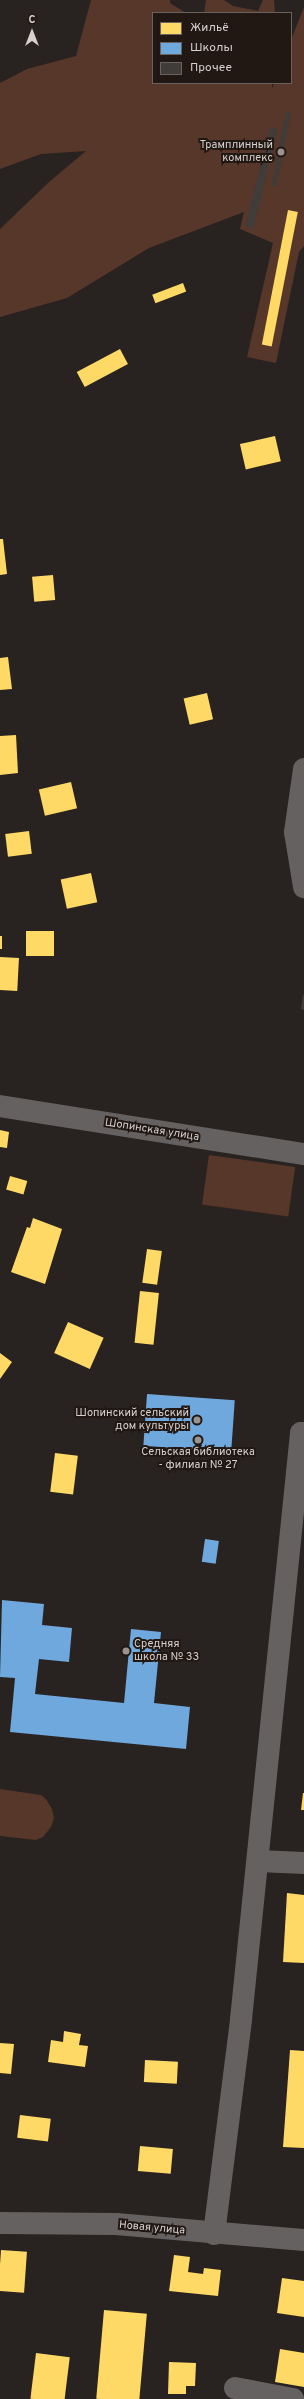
<!DOCTYPE html>
<html>
<head>
<meta charset="utf-8">
<style>
	body { margin:0 }
	#map { position:relative; width:304px; height:2399px; overflow:hidden; background:#282220; font-family:Overpass,sans-serif }
	div>[style] { position:absolute }
	.green>* { inset:0; background:#573729; transform-origin:0 0 }
	.homes>* { inset:0; background:#ffd966; transform-origin:0 0 }
	.schools>* { inset:0; background:#6fa8dc; transform-origin:0 0 }
	.building>* { inset:0; background:#403c3a; transform-origin:0 0 }
	.minor>* { height:22px; margin:-11px; padding:0 11px; transform-origin:11px; border-radius:11px; background:#646160 }
	.dots>* { width:11px; height:11px; translate:-50% -50%; box-sizing:border-box; border:2px solid #211814; border-radius:50% }
	span { translate:-50% -50%; white-space:nowrap; text-align:center; line-height:1.15; -webkit-text-stroke:4px #211814; paint-order:stroke }
	.poi-label { font-size:11px; color:#d7d0cd }
	.right { translate:-100% -50%; text-align:right }
	.left { translate:0 -50%; text-align:left }
	.street-label { font-size:11px; color:#d7d0cd }
	.legend { position:absolute; left:152px; top:12px; width:140px; height:72px; box-sizing:border-box; background:#211814; border:1px solid #6a625e; margin:0; padding:5px 7px; list-style:none; font-size:12px; color:#d7d0cd }
	.legend li { display:flex; align-items:center; gap:8px; height:20px }
	.legend b { width:20px; border:1px solid #6a625e }
	.north { position:absolute; left:12px; top:12px; width:40px; height:40px; -webkit-text-stroke:3px #211814; paint-order:stroke; rotate:0deg; font-size:11px; font-weight:700; line-height:16px; text-align:center; color:#d7d0cd }
	.north::after { content:''; display:block; margin:auto; width:14px; height:18px; background:#d7d0cd; clip-path:polygon(50% 0,100% 100%,50% 72%,0 100%) }
</style>
</head>
<body>
<div id="map">
	<div class="green">
		<i style="clip-path:polygon(91px 0,170px 0,170px 3px,186px 13px,153px 13px,153px 83px,272px 83px,272px 89px,274px 83px,291px 83px,291px 40px,304px 7px,304px 246px,299px 252px,276px 363px,247px 357px,273px 243px,240px 229px,244px 212px,149px 248px,67px 298px,0 317px,0 229px,49px 182px,86px 151px,41px 154px,0 169px,0 83px,27px 69px,76px 56px)"></i>
		<i style="clip-path:polygon(206px 0,224px 0,233px 6px,258px 11px,263px 0,274px 0,275px 13px,204px 13px)"></i>
		<i style="left:209px;top:1155px;width:87px;height:50px;rotate:8deg"></i>
		<i style="clip-path:polygon(0 1789px,41px 1795px,46px 1799px,52px 1809px,54px 1818px,51px 1827px,43px 1837px,36px 1840px,0 1836px)"></i>
	</div>
	<div class="homes">
		<i style="left:288px;top:210px;width:10px;height:137px;rotate:11deg"></i>
		<i style="left:183px;top:283px;width:9px;height:33px;rotate:69deg"></i>
		<i style="left:120px;top:349px;width:17px;height:49px;rotate:62deg"></i>
		<i style="left:275px;top:436px;width:26px;height:36px;rotate:77deg"></i>
		<i style="clip-path:polygon(0 539px,3px 539px,7px 574px,0 575px)"></i>
		<i style="left:53px;top:575px;width:25px;height:21px;rotate:85deg"></i>
		<i style="clip-path:polygon(8px 657px,12px 689px,0 690px,0 658px)"></i>
		<i style="left:207px;top:693px;width:27px;height:24px;rotate:77deg"></i>
		<i style="clip-path:polygon(16px 735px,18px 773px,0 775px,0 736px)"></i>
		<i style="left:71px;top:782px;width:27px;height:33px;rotate:77deg"></i>
		<i style="left:29px;top:831px;width:23px;height:24px;rotate:83deg"></i>
		<i style="left:91px;top:873px;width:30px;height:31px;rotate:78deg"></i>
		<i style="left:26px;top:931px;width:28px;height:25px"></i>
		<i style="left:0;top:936px;width:2px;height:13px"></i>
		<i style="left:0;top:957px;width:19px;height:33px;rotate:3deg"></i>
		<i style="clip-path:polygon(0 1130px,9px 1132px,7px 1148px,0 1147px)"></i>
		<i style="left:10px;top:1176px;width:18px;height:14px;rotate:16deg"></i>
		<i style="clip-path:polygon(33px 1218px,62px 1229px,45px 1284px,11px 1272px,27px 1227px,30px 1228px)"></i>
		<i style="left:147px;top:1249px;width:15px;height:34px;rotate:8deg"></i>
		<i style="left:140px;top:1291px;width:19px;height:52px;rotate:6deg"></i>
		<i style="left:68px;top:1322px;width:39px;height:34px;rotate:24deg"></i>
		<i style="clip-path:polygon(0 1353px,12px 1362px,0 1379px)"></i>
		<i style="left:55px;top:1453px;width:23px;height:39px;rotate:7deg"></i>
		<i style="clip-path:polygon(303px 1793px,304px 1793px,304px 1810px,301px 1810px)"></i>
		<i style="clip-path:polygon(287px 1893px,304px 1895px,304px 1963px,283px 1962px)"></i>
		<i style="clip-path:polygon(64px 2031px,81px 2034px,79px 2045px,88px 2046px,85px 2067px,48px 2062px,51px 2040px,63px 2042px)"></i>
		<i style="clip-path:polygon(0 2043px,14px 2044px,11px 2074px,0 2073px)"></i>
		<i style="clip-path:polygon(290px 2050px,304px 2051px,304px 2148px,283px 2147px)"></i>
		<i style="left:145px;top:2060px;width:33px;height:22px;rotate:3deg"></i>
		<i style="left:20px;top:2115px;width:31px;height:23px;rotate:7deg"></i>
		<i style="left:140px;top:2146px;width:33px;height:25px;rotate:5deg"></i>
		<i style="left:1px;top:2250px;width:26px;height:41px;rotate:4deg"></i>
		<i style="clip-path:polygon(174px 2255px,190px 2257px,188px 2272px,203px 2274px,204px 2268px,221px 2270px,218px 2296px,169px 2291px)"></i>
		<i style="clip-path:polygon(282px 2278px,304px 2281px,304px 2317px,277px 2313px)"></i>
		<i style="left:104px;top:2310px;width:43px;height:89px;rotate:5deg"></i>
		<i style="clip-path:polygon(280px 2349px,304px 2353px,304px 2387px,275px 2382px)"></i>
		<i style="left:36px;top:2353px;width:34px;height:46px;rotate:7deg"></i>
		<i style="clip-path:polygon(169px 2362px,196px 2363px,195px 2386px,186px 2386px,186px 2394px,168px 2394px)"></i>
	</div>
	<div class="schools">
		<i style="left:147px;top:1394px;width:88px;height:52px;rotate:4deg"></i>
		<i style="left:205px;top:1539px;width:14px;height:23px;rotate:8deg"></i>
		<i style="clip-path:polygon(2px 1600px,44px 1604px,42px 1625px,72px 1628px,69px 1662px,39px 1659px,35px 1694px,124px 1703px,131px 1629px,161px 1632px,154px 1703px,190px 1707px,186px 1749px,10px 1732px,15px 1678px,0 1677px)"></i>
	</div>
	<div class="building">
		<i style="left:286px;top:111px;width:5px;height:76px;rotate:11deg"></i>
		<i style="left:270px;top:127px;width:8px;height:102px;rotate:14deg"></i>
		<i style="clip-path:polygon(303px 995px,304px 995px,304px 1010px,301px 1009px)"></i>
	</div>
	<div class="minor">
		<i style="left:304px;top:769px;width:64px;rotate:98.1deg"></i>
		<i style="left:295px;top:832px;width:56px;rotate:80.7deg"></i>
		<i style="left:0;top:1106px;width:308px;rotate:9deg"></i>
		<i style="left:258px;top:1861px;width:46px;rotate:2.5deg"></i>
		<i style="left:0;top:2223px;width:116px;rotate:0.5deg"></i>
		<i style="left:116px;top:2224px;width:189px;rotate:4.9deg"></i>
		<i style="left:214px;top:2234px;width:217px;rotate:-82.8deg"></i>
		<i style="left:241px;top:2019px;width:589px;rotate:-84.15deg"></i>
		<i style="left:301px;top:1433px;width:3px"></i>
		<i style="left:235px;top:2388px;width:59px;rotate:10.7deg"></i>
	</div>
	<div class="dots">
		<i style="left:281px;top:152px;background:#9a9390"></i>
		<i style="left:197px;top:1420px;background:#9a9390"></i>
		<i style="left:198px;top:1440px;background:#9a9390"></i>
		<i style="left:126px;top:1651px;background:#9a9390"></i>
	</div>
	<div class="poi-label">
		<span class="right" style="left:273px;top:152px">Трамплинный<br>комплекс</span>
		<span class="right" style="left:189px;top:1420px">Шопинский сельский<br>дом культуры</span>
		<span style="left:198px;top:1459px">Сельская библиотека<br>- филиал № 27</span>
		<span class="left" style="left:134px;top:1651px">Средняя<br>школа № 33</span>
	</div>
	<div class="street-label">
		<span style="left:152px;top:1130px;rotate:9deg">Шопинская улица</span>
		<span style="left:152px;top:2228px;rotate:5deg">Новая улица</span>
	</div>
	<ul class="legend">
	<li><b style="height:11px;background:#ffd966"></b>Жильё</li>
	<li><b style="height:11px;background:#6fa8dc"></b>Школы</li>
	<li><b style="height:11px;background:#403c3a"></b>Прочее</li>
	</ul>
	<div class="north">С</div>
</div>
</body>
</html>
